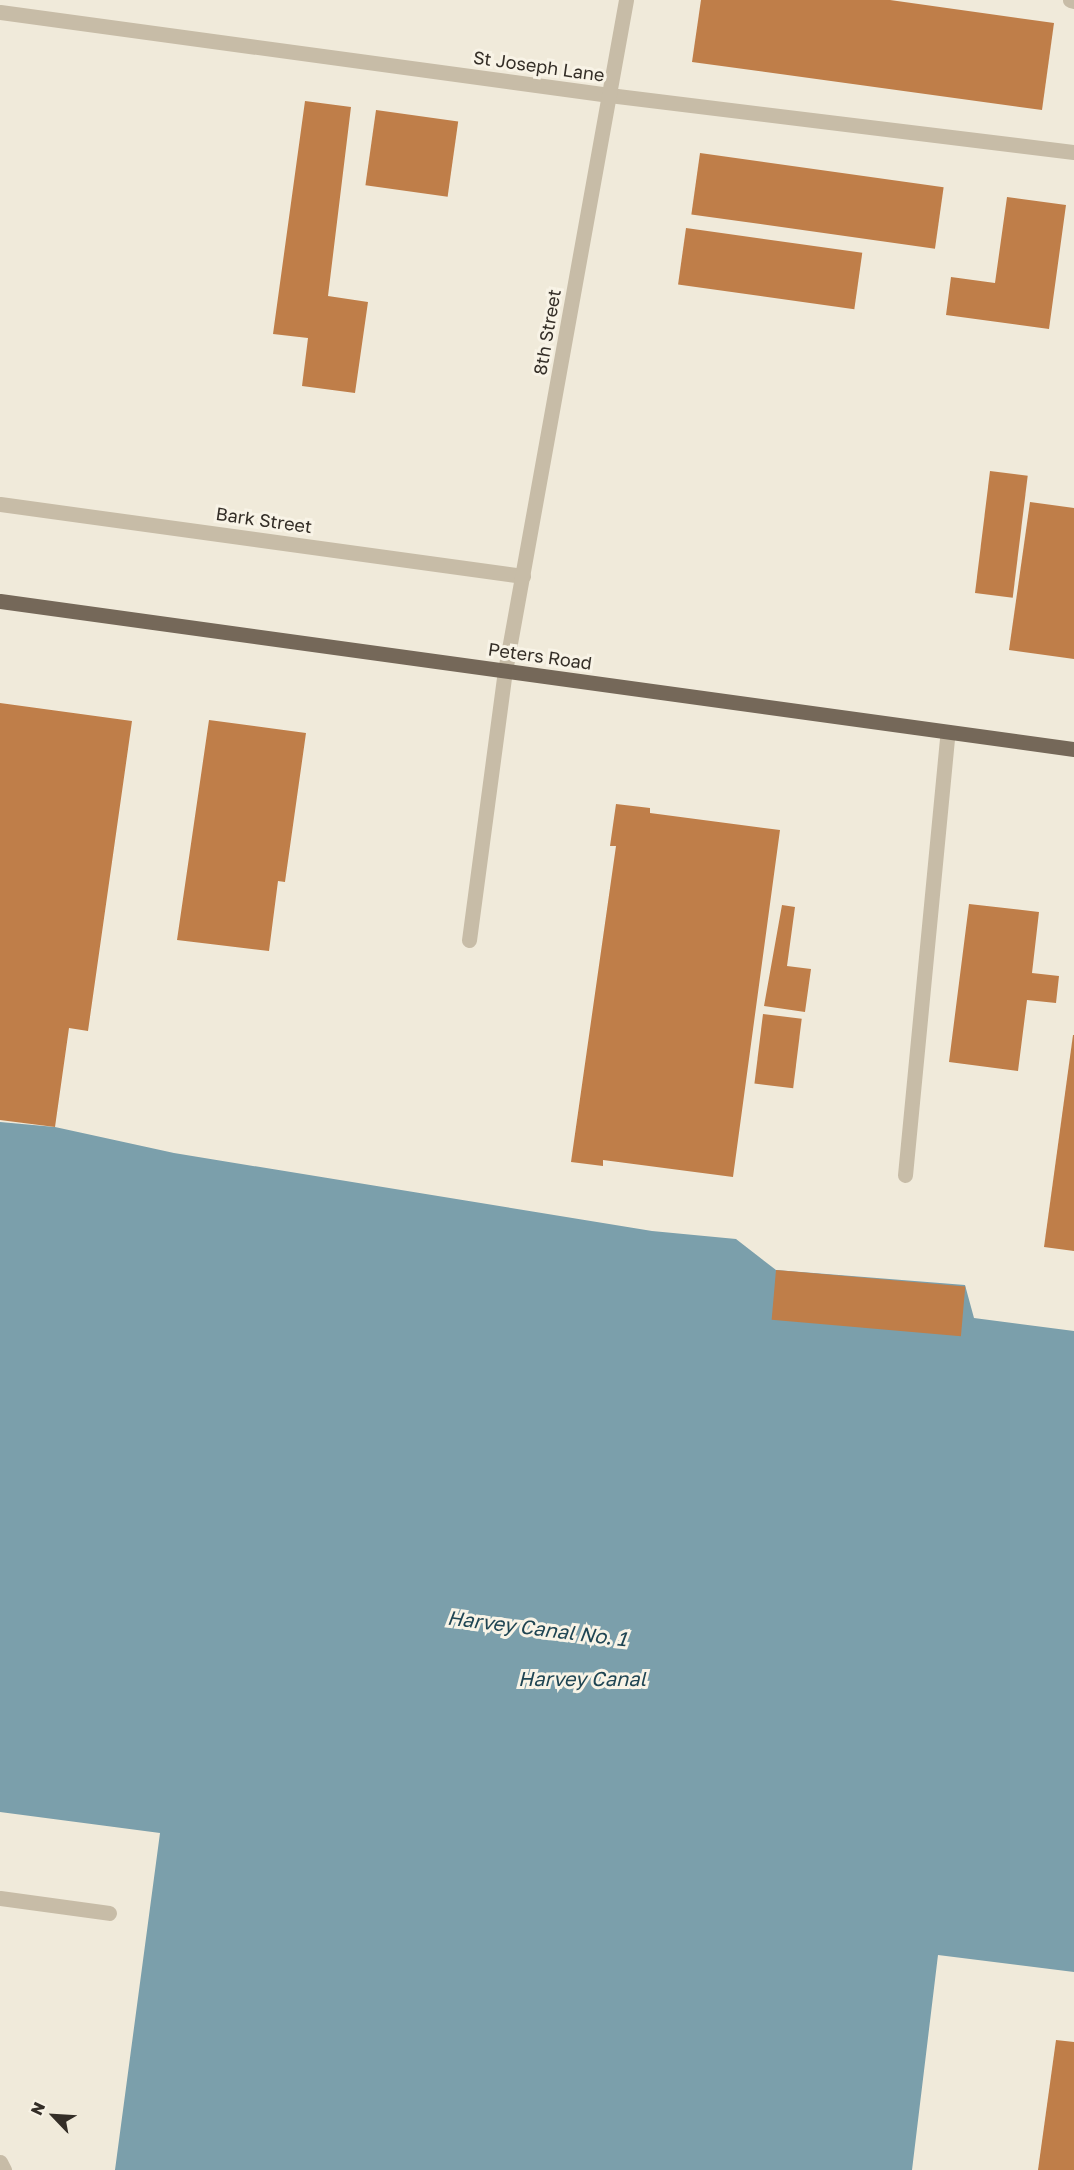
<!DOCTYPE html>
<html>
<head>
<meta charset="utf-8">
<style>
	body { margin:0 }
	#map { position:relative; width:1074px; height:2170px; overflow:hidden; background:#f0eada; font-family:"Golos Text",sans-serif }
	div>[style] { position:absolute }
	.water>* { inset:0; background:#7b9fab }
	.building>* { inset:0; background:#bf7e49; transform-origin:0 0 }
	.minor>* { height:15px; margin:-7.5px; padding:0 7.5px; transform-origin:7.5px; border-radius:7.5px; background:#c7bca7 }
	.major>* { height:15px; margin:-7.5px; padding:0 7.5px; transform-origin:7.5px; border-radius:7.5px; background:#756859 }
	span { translate:-50% -50%; white-space:nowrap; text-align:center; line-height:1.15; -webkit-text-stroke:6px #f8f3e6; paint-order:stroke }
	.street-label { font-size:18px; color:#342e27 }
	.water-label { font-size:20px; color:#1f4553; font-style:italic }
	.north { position:absolute; left:24px; top:2086px; width:60px; height:60px; -webkit-text-stroke:4px #f8f3e6; paint-order:stroke; rotate:295deg; font-size:16px; font-weight:700; line-height:24px; text-align:center; color:#342e27 }
	.north::after { content:''; display:block; margin:auto; width:21px; height:27px; background:#342e27; clip-path:polygon(50% 0,100% 100%,50% 72%,0 100%) }
</style>
</head>
<body>
<div id="map">
	<div class="water">
		<i style="clip-path:polygon(0 1122px,55px 1127px,174px 1153px,652px 1231px,736px 1239px,776px 1270px,965px 1285px,974px 1318px,1074px 1331px,1074px 1972px,938px 1955px,912px 2170px,115px 2170px,160px 1833px,0 1812px)"></i>
	</div>
	<div class="building">
		<i style="clip-path:polygon(701px 0,890px 0,1054px 23px,1042px 110px,692px 62px)"></i>
		<i style="clip-path:polygon(305px 101px,351px 107px,328px 296px,368px 302px,355px 393px,302px 386px,308px 338px,273px 334px)"></i>
		<i style="left:376px;top:110px;width:83px;height:76px;rotate:8deg"></i>
		<i style="left:700px;top:153px;width:246px;height:62px;rotate:8deg"></i>
		<i style="clip-path:polygon(1007px 197px,1066px 205px,1049px 329px,946px 315px,951px 277px,995px 283px)"></i>
		<i style="left:686px;top:228px;width:178px;height:57px;rotate:8deg"></i>
		<i style="left:990px;top:471px;width:38px;height:123px;rotate:7deg"></i>
		<i style="clip-path:polygon(1030px 502px,1074px 508px,1074px 659px,1009px 650px)"></i>
		<i style="clip-path:polygon(0 703px,132px 721px,88px 1031px,69px 1028px,55px 1127px,0 1120px)"></i>
		<i style="clip-path:polygon(209px 720px,306px 733px,285px 882px,278px 881px,269px 951px,177px 940px)"></i>
		<i style="clip-path:polygon(616px 804px,650px 808px,650px 813px,780px 830px,733px 1177px,603px 1160px,603px 1166px,571px 1162px,616px 846px,610px 846px)"></i>
		<i style="clip-path:polygon(969px 904px,1039px 912px,1032px 973px,1059px 976px,1056px 1003px,1027px 1000px,1018px 1071px,949px 1062px)"></i>
		<i style="clip-path:polygon(782px 905px,795px 907px,787px 966px,811px 969px,805px 1012px,764px 1006px)"></i>
		<i style="left:763px;top:1014px;width:39px;height:70px;rotate:7deg"></i>
		<i style="clip-path:polygon(1073px 1035px,1074px 1035px,1074px 1251px,1044px 1247px)"></i>
		<i style="left:776px;top:1270px;width:190px;height:50px;rotate:5deg"></i>
		<i style="clip-path:polygon(1056px 2040px,1074px 2042px,1074px 2170px,1038px 2170px)"></i>
	</div>
	<div class="minor">
		<i style="left:1070px;top:0;width:4px;rotate:14deg"></i>
		<i style="left:0;top:12px;width:615px;rotate:7.76deg"></i>
		<i style="left:609px;top:95px;width:468px;rotate:7deg"></i>
		<i style="left:0;top:504px;width:528px;rotate:7.84deg"></i>
		<i style="left:469px;top:940px;width:271px;rotate:-82.4deg"></i>
		<i style="left:505px;top:671px;width:682px;rotate:-79.78deg"></i>
		<i style="left:905px;top:1175px;width:445px;rotate:-84.5deg"></i>
		<i style="left:0;top:1898px;width:110px;rotate:7.8deg"></i>
		<i style="left:0;top:2162px;width:9px;rotate:63deg"></i>
	</div>
	<div class="major">
		<i style="left:0;top:601px;width:1084px;rotate:7.85deg"></i>
	</div>
	<div class="street-label">
		<span style="left:539px;top:66px;rotate:8deg">St Joseph Lane</span>
		<span style="left:547px;top:332px;rotate:-80deg">8th Street</span>
		<span style="left:264px;top:520px;rotate:8deg">Bark Street</span>
		<span style="left:540px;top:656px;rotate:8deg">Peters Road</span>
	</div>
	<div class="water-label">
		<span style="left:537px;top:1628px;rotate:7deg">Harvey Canal No. 1</span>
		<span style="left:582px;top:1678px">Harvey Canal</span>
	</div>
	<div class="north">N</div>
</div>
</body>
</html>
